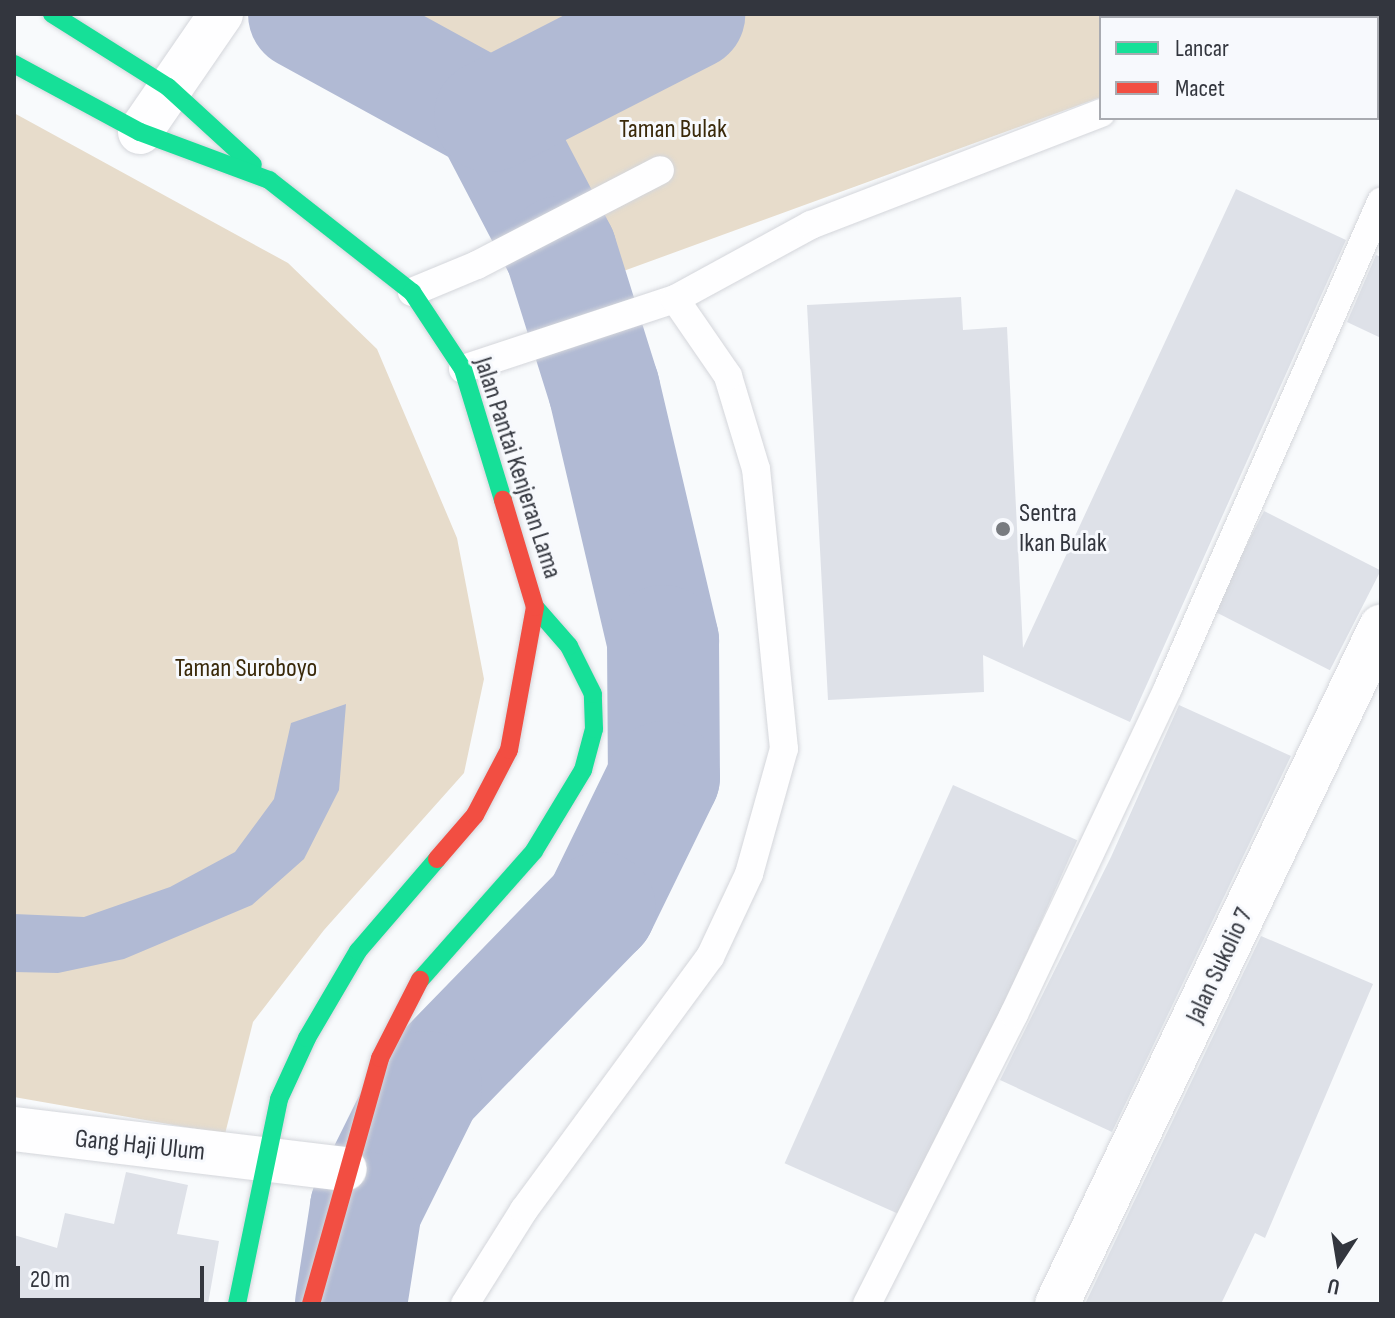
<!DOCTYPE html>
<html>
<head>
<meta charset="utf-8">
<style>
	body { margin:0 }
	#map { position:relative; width:1395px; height:1318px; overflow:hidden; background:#f8fafc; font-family:"Sofia Sans Condensed",sans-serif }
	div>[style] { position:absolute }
	.green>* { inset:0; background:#e7dccb }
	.water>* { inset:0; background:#b1bad4 }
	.river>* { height:112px; margin:-56px; padding:0 56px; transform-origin:56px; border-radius:56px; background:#b1bad4 }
	.building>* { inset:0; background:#dee1e8; transform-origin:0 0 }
	.roads { filter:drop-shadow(0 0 2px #d4d6db) drop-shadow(0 0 2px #d4d6db) }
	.lane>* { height:28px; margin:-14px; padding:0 14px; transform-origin:14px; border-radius:14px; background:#fefeff }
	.street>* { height:44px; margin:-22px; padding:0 22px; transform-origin:22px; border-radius:22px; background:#fefeff }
	.fast>* { height:18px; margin:-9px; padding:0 9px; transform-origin:9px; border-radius:9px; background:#16e098 }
	.jam>* { height:18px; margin:-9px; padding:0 9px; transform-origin:9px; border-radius:9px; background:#f24e42 }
	.dots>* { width:22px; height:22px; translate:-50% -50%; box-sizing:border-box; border:4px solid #f7f9fd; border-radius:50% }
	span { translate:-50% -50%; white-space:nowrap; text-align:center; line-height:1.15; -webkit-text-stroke:6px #f7f9fd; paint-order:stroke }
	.park-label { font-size:26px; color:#3a290a }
	.street-label { font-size:26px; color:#33363e }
	.poi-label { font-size:26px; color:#33363e }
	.left { translate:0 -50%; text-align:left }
	.frame { position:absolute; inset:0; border:16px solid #33363e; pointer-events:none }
	.legend { position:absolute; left:1099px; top:16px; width:280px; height:104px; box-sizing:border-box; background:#f7f9fd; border:2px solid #a9abb1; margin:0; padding:10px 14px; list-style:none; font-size:24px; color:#33363e }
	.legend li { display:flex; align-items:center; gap:16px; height:40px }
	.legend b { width:40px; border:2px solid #a9abb1 }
	.north { position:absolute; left:1299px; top:1222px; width:80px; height:80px; -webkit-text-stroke:6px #f7f9fd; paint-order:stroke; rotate:192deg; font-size:22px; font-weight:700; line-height:32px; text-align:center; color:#33363e }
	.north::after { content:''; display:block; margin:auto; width:28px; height:36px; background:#33363e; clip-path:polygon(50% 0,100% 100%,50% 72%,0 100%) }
	.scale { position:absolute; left:16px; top:1266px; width:188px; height:36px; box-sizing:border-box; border:4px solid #33363e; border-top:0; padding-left:10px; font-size:24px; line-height:28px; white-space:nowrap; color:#33363e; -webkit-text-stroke:6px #f7f9fd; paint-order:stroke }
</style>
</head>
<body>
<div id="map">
	<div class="green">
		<i style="clip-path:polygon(390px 14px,1329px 14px,1101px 18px,1101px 97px,618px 273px,516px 77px)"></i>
		<i style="clip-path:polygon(14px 113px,288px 263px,377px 349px,457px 538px,484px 679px,464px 773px,324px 930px,253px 1022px,225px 1134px,14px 1097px)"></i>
	</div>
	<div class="water">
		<i style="clip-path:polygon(346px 704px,339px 790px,304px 859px,252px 905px,124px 959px,58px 973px,14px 972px,14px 914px,84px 917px,170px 887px,235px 852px,274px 799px,291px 723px)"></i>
	</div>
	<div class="river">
		<i style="left:304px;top:14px;width:212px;rotate:28.7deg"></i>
		<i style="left:490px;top:116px;width:153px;rotate:62.4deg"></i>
		<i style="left:561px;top:252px;width:144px;rotate:72.6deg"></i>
		<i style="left:604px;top:389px;width:259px;rotate:76.8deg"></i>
		<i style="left:663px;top:641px;width:136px;rotate:89.6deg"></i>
		<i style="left:664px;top:777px;width:146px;rotate:116deg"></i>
		<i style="left:600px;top:908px;width:250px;rotate:134.2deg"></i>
		<i style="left:426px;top:1087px;width:135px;rotate:116.4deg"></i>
		<i style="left:366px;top:1208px;width:97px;rotate:98.9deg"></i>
		<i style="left:490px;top:116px;width:224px;rotate:-27.1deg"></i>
	</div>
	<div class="building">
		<i style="clip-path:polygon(1236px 189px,1346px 240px,1130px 722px,983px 655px,984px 692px,828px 700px,807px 305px,961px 297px,963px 330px,1007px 327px,1023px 648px)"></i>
		<i style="clip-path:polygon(1376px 255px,1381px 257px,1381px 338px,1347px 322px)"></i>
		<i style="left:1264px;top:511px;width:131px;height:112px;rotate:27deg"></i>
		<i style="clip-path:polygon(1179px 705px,1291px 756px,1112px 1132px,1000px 1080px,1111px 857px)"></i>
		<i style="left:953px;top:785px;width:136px;height:414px;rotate:24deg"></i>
		<i style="clip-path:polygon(1261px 936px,1373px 984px,1265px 1238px,1255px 1233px,1221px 1304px,1085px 1304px)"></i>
		<i style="clip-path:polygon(126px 1172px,188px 1185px,177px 1234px,219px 1241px,208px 1304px,14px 1304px,14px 1235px,57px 1248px,65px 1213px,114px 1224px)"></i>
	</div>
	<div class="roads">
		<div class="lane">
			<i style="left:1353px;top:18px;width:12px;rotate:-20deg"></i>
			<i style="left:412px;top:292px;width:70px;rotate:-22.6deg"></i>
			<i style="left:477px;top:265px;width:206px;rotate:-27.4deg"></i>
			<i style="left:463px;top:369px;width:223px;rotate:-18.3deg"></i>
			<i style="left:675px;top:299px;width:155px;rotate:-28.6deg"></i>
			<i style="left:811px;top:225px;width:311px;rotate:-21.1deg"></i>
			<i style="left:465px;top:1304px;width:111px;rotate:-57.9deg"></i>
			<i style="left:524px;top:1210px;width:314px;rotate:-53.7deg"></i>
			<i style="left:710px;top:957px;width:92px;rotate:-64.8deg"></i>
			<i style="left:749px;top:874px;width:130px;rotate:-74.4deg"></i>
			<i style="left:784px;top:749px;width:281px;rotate:-95.7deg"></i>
			<i style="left:756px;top:469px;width:97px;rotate:-106.8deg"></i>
			<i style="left:728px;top:376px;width:93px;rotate:-124.5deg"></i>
			<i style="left:867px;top:1304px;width:325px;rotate:-63.1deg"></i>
			<i style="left:1014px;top:1014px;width:361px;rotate:-64.7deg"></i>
			<i style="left:1168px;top:688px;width:531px;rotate:-66.33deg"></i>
		</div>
		<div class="street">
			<i style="left:140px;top:132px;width:143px;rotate:-55.5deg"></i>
			<i style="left:14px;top:1129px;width:333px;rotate:6.9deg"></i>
			<i style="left:1057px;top:1304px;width:751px;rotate:-64.43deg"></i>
		</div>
		<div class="fast">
			<i style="left:52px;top:14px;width:137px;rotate:32.2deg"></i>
			<i style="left:168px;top:87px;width:115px;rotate:42.5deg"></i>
			<i style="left:14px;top:64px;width:143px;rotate:28.4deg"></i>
			<i style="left:140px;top:132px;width:138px;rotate:20.4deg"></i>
			<i style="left:269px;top:180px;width:182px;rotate:38.1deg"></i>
			<i style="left:412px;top:292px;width:92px;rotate:56.5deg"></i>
			<i style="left:463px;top:369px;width:137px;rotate:73deg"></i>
			<i style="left:420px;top:980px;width:172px;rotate:-48.5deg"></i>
			<i style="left:534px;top:851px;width:95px;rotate:-58.8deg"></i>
			<i style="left:583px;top:770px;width:42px;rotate:-75deg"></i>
			<i style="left:594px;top:729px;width:35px;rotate:-92deg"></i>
			<i style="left:593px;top:694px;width:54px;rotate:-116.6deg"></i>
			<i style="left:569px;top:646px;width:52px;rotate:-131.1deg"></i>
			<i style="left:237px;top:1304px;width:209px;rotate:-78.4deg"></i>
			<i style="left:279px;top:1099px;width:67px;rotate:-65.3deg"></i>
			<i style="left:307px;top:1038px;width:101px;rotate:-59.6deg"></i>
			<i style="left:358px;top:951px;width:121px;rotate:-49.3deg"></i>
		</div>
		<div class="jam">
			<i style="left:437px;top:859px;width:58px;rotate:-49.2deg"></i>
			<i style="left:475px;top:815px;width:73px;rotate:-62.4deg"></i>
			<i style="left:509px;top:750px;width:145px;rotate:-79.7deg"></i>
			<i style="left:535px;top:607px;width:112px;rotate:-106.7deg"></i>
			<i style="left:311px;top:1304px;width:255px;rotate:-74.3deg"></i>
			<i style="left:380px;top:1058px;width:88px;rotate:-62.9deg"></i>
		</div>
	</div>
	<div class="dots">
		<i style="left:1003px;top:529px;background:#787b80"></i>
	</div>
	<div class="park-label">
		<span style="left:673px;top:130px">Taman Bulak</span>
		<span style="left:246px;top:669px">Taman Suroboyo</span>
	</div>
	<div class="street-label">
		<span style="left:517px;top:468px;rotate:72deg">Jalan Pantai Kenjeran Lama</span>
		<span style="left:1220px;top:966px;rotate:-65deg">Jalan Sukolio 7</span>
		<span style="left:140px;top:1146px;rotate:6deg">Gang Haji Ulum</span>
	</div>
	<div class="poi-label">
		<span class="left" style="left:1019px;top:529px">Sentra<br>Ikan Bulak</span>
	</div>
	<div class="frame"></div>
	<ul class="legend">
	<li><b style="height:10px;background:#16e098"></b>Lancar</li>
	<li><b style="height:10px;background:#f24e42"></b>Macet</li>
	</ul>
	<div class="north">U</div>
	<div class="scale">20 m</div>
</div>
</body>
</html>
